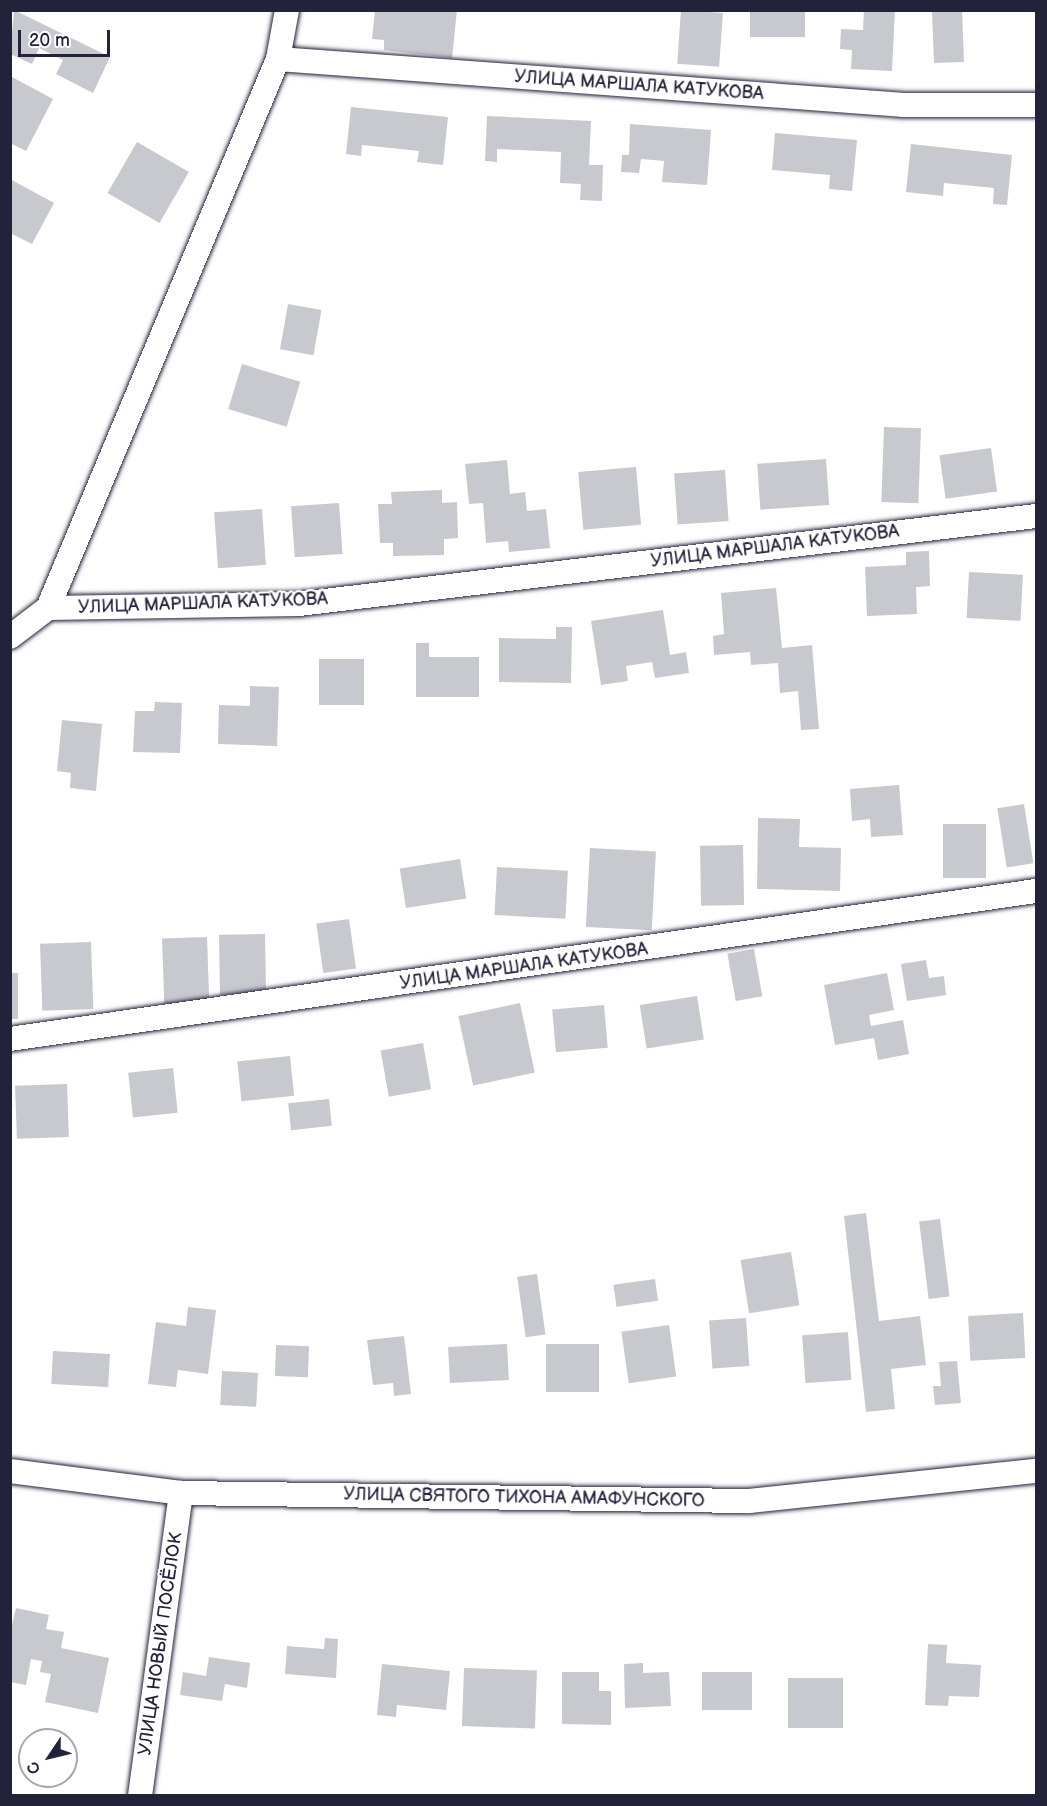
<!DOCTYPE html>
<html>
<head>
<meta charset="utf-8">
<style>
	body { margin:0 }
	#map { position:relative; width:1047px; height:1806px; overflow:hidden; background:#fff; font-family:"Balsamiq Sans",sans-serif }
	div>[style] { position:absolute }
	.building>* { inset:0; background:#c8c8cf; transform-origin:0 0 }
	.roads { filter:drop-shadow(0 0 2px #22223b) drop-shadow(0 0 2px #22223b) }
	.street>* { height:24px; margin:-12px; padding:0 12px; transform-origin:12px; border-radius:12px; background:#fff }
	span { translate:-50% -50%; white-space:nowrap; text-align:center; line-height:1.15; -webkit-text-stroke:4.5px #fff; paint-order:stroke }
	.street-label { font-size:18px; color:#22223b }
	.frame { position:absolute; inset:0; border:12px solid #22223b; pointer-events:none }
	.north { position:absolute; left:18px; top:1728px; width:60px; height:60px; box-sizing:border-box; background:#fff; border:2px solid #a7a7b1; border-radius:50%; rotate:235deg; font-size:16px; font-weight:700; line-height:24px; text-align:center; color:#22223b }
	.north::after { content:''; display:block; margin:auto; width:21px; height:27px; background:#22223b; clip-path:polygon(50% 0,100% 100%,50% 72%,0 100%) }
	.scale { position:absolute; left:18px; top:30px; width:92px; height:27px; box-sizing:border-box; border:3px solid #22223b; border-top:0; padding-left:8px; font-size:18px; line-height:21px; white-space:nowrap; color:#22223b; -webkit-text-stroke:4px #fff; paint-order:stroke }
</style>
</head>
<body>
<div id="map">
	<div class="building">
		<i style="clip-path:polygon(14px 10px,110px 57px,93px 93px,56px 74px,63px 60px,39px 48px,32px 64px,10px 54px)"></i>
		<i style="clip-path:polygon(375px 10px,457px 10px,452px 58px,384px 50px,384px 40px,372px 39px)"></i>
		<i style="left:681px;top:10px;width:42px;height:54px;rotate:4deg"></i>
		<i style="left:750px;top:10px;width:55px;height:27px"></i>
		<i style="clip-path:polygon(864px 10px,895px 10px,892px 71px,851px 69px,852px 50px,840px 49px,841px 29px,863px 30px)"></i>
		<i style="clip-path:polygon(955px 10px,962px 10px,964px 62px,934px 63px,932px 11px)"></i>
		<i style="clip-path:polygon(10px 76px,53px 99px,26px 151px,10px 143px)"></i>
		<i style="clip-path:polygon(351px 107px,448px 117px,443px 165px,417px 162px,419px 151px,362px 145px,361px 156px,346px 154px)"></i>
		<i style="clip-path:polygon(487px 116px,591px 121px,589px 165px,603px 165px,602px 201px,580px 200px,581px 184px,560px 183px,561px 152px,497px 149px,497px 162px,485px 161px)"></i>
		<i style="clip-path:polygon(630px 124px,711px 130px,707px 185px,662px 182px,664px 161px,641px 159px,639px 173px,621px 172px,622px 155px,629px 155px)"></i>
		<i style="clip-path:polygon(775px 133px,857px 140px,852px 191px,829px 189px,830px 175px,772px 170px)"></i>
		<i style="left:137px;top:142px;width:60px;height:59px;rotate:30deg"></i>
		<i style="clip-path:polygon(911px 144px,1012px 155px,1007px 205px,993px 204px,994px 188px,944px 183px,943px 196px,906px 192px)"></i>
		<i style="clip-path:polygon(10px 179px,54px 203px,32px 244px,10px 233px)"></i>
		<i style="left:288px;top:304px;width:34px;height:46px;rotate:10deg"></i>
		<i style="left:242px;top:364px;width:61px;height:47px;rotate:17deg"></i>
		<i style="left:884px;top:427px;width:37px;height:75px;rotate:2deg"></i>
		<i style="left:991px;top:448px;width:44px;height:52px;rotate:82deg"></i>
		<i style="left:826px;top:459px;width:46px;height:69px;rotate:86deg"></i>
		<i style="clip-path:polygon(507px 460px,510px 494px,525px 492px,527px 511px,546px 509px,550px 548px,509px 552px,508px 541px,486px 543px,483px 503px,469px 504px,465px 464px)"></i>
		<i style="left:636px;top:467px;width:58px;height:58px;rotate:85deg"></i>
		<i style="left:725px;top:470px;width:51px;height:51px;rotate:86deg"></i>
		<i style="clip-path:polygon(442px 490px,442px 503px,457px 502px,458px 538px,444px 539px,444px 555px,393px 556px,393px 543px,380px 543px,378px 504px,392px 504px,391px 492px)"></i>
		<i style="left:339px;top:503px;width:51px;height:48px;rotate:86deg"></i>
		<i style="left:262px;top:509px;width:56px;height:48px;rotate:86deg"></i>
		<i style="clip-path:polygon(929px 551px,930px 586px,916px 587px,917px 614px,867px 616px,865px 567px,906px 565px,906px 552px)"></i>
		<i style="left:969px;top:572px;width:54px;height:46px;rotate:3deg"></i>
		<i style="clip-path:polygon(776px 588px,782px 648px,812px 645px,819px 729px,801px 730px,798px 691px,780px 693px,778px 663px,751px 665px,750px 652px,714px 655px,713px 636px,724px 634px,721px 593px)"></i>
		<i style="clip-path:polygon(663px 610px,670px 655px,686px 652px,689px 673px,655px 678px,652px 662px,626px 666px,628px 681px,601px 685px,591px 621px)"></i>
		<i style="clip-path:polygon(556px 627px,572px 627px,571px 683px,499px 682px,499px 638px,556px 639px)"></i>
		<i style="clip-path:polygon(416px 643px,429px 643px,429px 657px,479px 657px,479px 697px,416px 697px)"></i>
		<i style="left:364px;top:659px;width:46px;height:45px;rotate:90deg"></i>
		<i style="clip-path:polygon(250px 686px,279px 687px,277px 746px,218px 744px,219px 705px,250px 706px)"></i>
		<i style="clip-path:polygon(155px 702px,182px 703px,180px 753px,133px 752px,135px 711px,154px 711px)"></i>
		<i style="clip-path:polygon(62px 720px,102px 724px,96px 791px,70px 788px,71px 773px,57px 771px)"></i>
		<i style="clip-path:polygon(899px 785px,903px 835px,871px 837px,870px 819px,852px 821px,850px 789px)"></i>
		<i style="left:1024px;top:804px;width:60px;height:27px;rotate:81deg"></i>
		<i style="clip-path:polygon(758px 818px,800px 819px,799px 847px,841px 848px,840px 891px,757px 889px)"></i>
		<i style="left:943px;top:824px;width:43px;height:54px"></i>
		<i style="left:743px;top:845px;width:60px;height:43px;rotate:89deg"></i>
		<i style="left:590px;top:848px;width:66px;height:79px;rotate:3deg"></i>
		<i style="left:460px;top:859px;width:40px;height:61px;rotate:81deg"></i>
		<i style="left:497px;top:867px;width:71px;height:48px;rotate:3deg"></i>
		<i style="left:349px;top:919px;width:50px;height:33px;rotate:82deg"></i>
		<i style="left:265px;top:934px;width:60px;height:46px;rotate:89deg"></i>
		<i style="left:207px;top:937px;width:72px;height:45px;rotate:88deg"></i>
		<i style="left:91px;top:942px;width:67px;height:51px;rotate:88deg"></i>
		<i style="left:754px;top:949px;width:48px;height:27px;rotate:80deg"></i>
		<i style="clip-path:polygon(926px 960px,929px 978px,944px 976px,946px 995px,907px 1001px,901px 964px)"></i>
		<i style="left:10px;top:973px;width:8px;height:46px"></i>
		<i style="clip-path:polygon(887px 973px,894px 1010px,869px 1015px,871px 1026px,903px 1020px,909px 1054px,878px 1060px,874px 1038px,835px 1045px,824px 985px)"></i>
		<i style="left:697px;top:996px;width:44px;height:58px;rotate:81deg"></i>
		<i style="left:520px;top:1003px;width:71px;height:63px;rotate:78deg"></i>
		<i style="left:604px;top:1005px;width:43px;height:52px;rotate:85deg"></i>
		<i style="left:423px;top:1043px;width:47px;height:43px;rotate:80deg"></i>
		<i style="left:290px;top:1056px;width:40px;height:53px;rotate:84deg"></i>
		<i style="left:173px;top:1068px;width:45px;height:45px;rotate:84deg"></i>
		<i style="left:67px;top:1084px;width:53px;height:52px;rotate:88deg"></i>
		<i style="left:329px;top:1099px;width:27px;height:41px;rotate:84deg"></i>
		<i style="clip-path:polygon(866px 1213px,879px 1321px,920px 1316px,926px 1365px,891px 1369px,895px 1409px,866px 1412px,844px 1216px)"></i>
		<i style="left:940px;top:1219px;width:78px;height:21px;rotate:83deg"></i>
		<i style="left:791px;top:1252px;width:54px;height:51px;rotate:81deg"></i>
		<i style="left:537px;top:1274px;width:61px;height:20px;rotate:82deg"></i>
		<i style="left:655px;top:1279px;width:22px;height:42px;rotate:82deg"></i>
		<i style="clip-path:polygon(188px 1307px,216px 1310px,208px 1374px,178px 1370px,176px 1387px,148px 1384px,156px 1322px,186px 1326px)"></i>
		<i style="left:1023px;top:1313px;width:45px;height:55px;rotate:87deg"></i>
		<i style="left:746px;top:1318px;width:48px;height:37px;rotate:86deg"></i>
		<i style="left:669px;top:1325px;width:52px;height:48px;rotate:82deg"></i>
		<i style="left:848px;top:1332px;width:48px;height:46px;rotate:86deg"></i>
		<i style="clip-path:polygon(404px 1336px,411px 1394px,394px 1396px,393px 1383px,373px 1385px,367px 1340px)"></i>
		<i style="left:507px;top:1344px;width:36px;height:59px;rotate:87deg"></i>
		<i style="left:546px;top:1344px;width:53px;height:48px"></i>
		<i style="left:276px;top:1345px;width:33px;height:31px;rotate:2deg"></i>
		<i style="left:53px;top:1351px;width:57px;height:33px;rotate:3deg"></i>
		<i style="clip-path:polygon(957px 1361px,961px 1403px,935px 1405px,933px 1386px,941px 1386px,939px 1362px)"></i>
		<i style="left:222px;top:1371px;width:36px;height:34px;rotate:3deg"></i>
		<i style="clip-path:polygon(16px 1608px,49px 1615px,46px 1629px,64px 1632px,61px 1648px,109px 1658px,98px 1713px,45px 1702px,51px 1674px,40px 1672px,42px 1661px,31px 1659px,26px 1685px,10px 1682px,10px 1633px)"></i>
		<i style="clip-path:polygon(325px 1638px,338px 1639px,336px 1678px,285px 1674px,287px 1646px,324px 1649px)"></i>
		<i style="clip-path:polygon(928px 1644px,947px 1645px,946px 1663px,981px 1665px,979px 1697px,949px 1696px,948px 1706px,925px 1705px)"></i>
		<i style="clip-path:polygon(209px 1657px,250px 1663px,247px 1688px,225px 1684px,222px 1701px,180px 1695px,183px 1672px,206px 1676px)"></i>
		<i style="clip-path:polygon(643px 1663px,643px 1673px,669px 1672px,671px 1706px,625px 1708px,624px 1664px)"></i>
		<i style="clip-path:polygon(382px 1664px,450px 1671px,446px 1710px,397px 1705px,396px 1717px,377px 1715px)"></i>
		<i style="left:464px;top:1668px;width:73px;height:58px;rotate:2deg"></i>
		<i style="clip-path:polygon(562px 1672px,599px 1672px,599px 1691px,611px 1691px,611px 1725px,562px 1724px)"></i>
		<i style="left:702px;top:1672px;width:50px;height:38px"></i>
		<i style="left:788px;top:1678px;width:55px;height:50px"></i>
	</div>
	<div class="roads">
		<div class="street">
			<i style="left:278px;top:59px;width:628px;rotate:4.2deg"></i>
			<i style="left:904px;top:105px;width:132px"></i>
			<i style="left:48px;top:608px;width:251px;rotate:-0.9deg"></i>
			<i style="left:299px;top:604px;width:742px;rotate:-6.81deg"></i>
			<i style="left:10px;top:637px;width:48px;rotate:-37.3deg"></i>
			<i style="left:48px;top:608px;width:595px;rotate:-67.27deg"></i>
			<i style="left:278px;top:59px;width:50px;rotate:-79.6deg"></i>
			<i style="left:10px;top:1039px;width:1037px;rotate:-8.21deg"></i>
			<i style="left:10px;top:1471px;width:172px;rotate:7.3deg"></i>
			<i style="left:181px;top:1493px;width:568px;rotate:0.81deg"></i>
			<i style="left:749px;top:1501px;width:289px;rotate:-6deg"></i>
			<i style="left:140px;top:1796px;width:306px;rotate:-82.3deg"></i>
		</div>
	</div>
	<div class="street-label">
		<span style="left:639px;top:86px;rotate:4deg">УЛИЦА МАРШАЛА КАТУКОВА</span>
		<span style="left:775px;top:547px;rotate:-7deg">УЛИЦА МАРШАЛА КАТУКОВА</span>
		<span style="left:203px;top:604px;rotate:-2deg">УЛИЦА МАРШАЛА КАТУКОВА</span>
		<span style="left:524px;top:967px;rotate:-8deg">УЛИЦА МАРШАЛА КАТУКОВА</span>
		<span style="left:524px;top:1498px;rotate:1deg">УЛИЦА СВЯТОГО ТИХОНА АМАФУНСКОГО</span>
		<span style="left:161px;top:1644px;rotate:-82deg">УЛИЦА НОВЫЙ ПОСЁЛОК</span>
	</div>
	<div class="frame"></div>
	<div class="north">С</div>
	<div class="scale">20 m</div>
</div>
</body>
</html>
